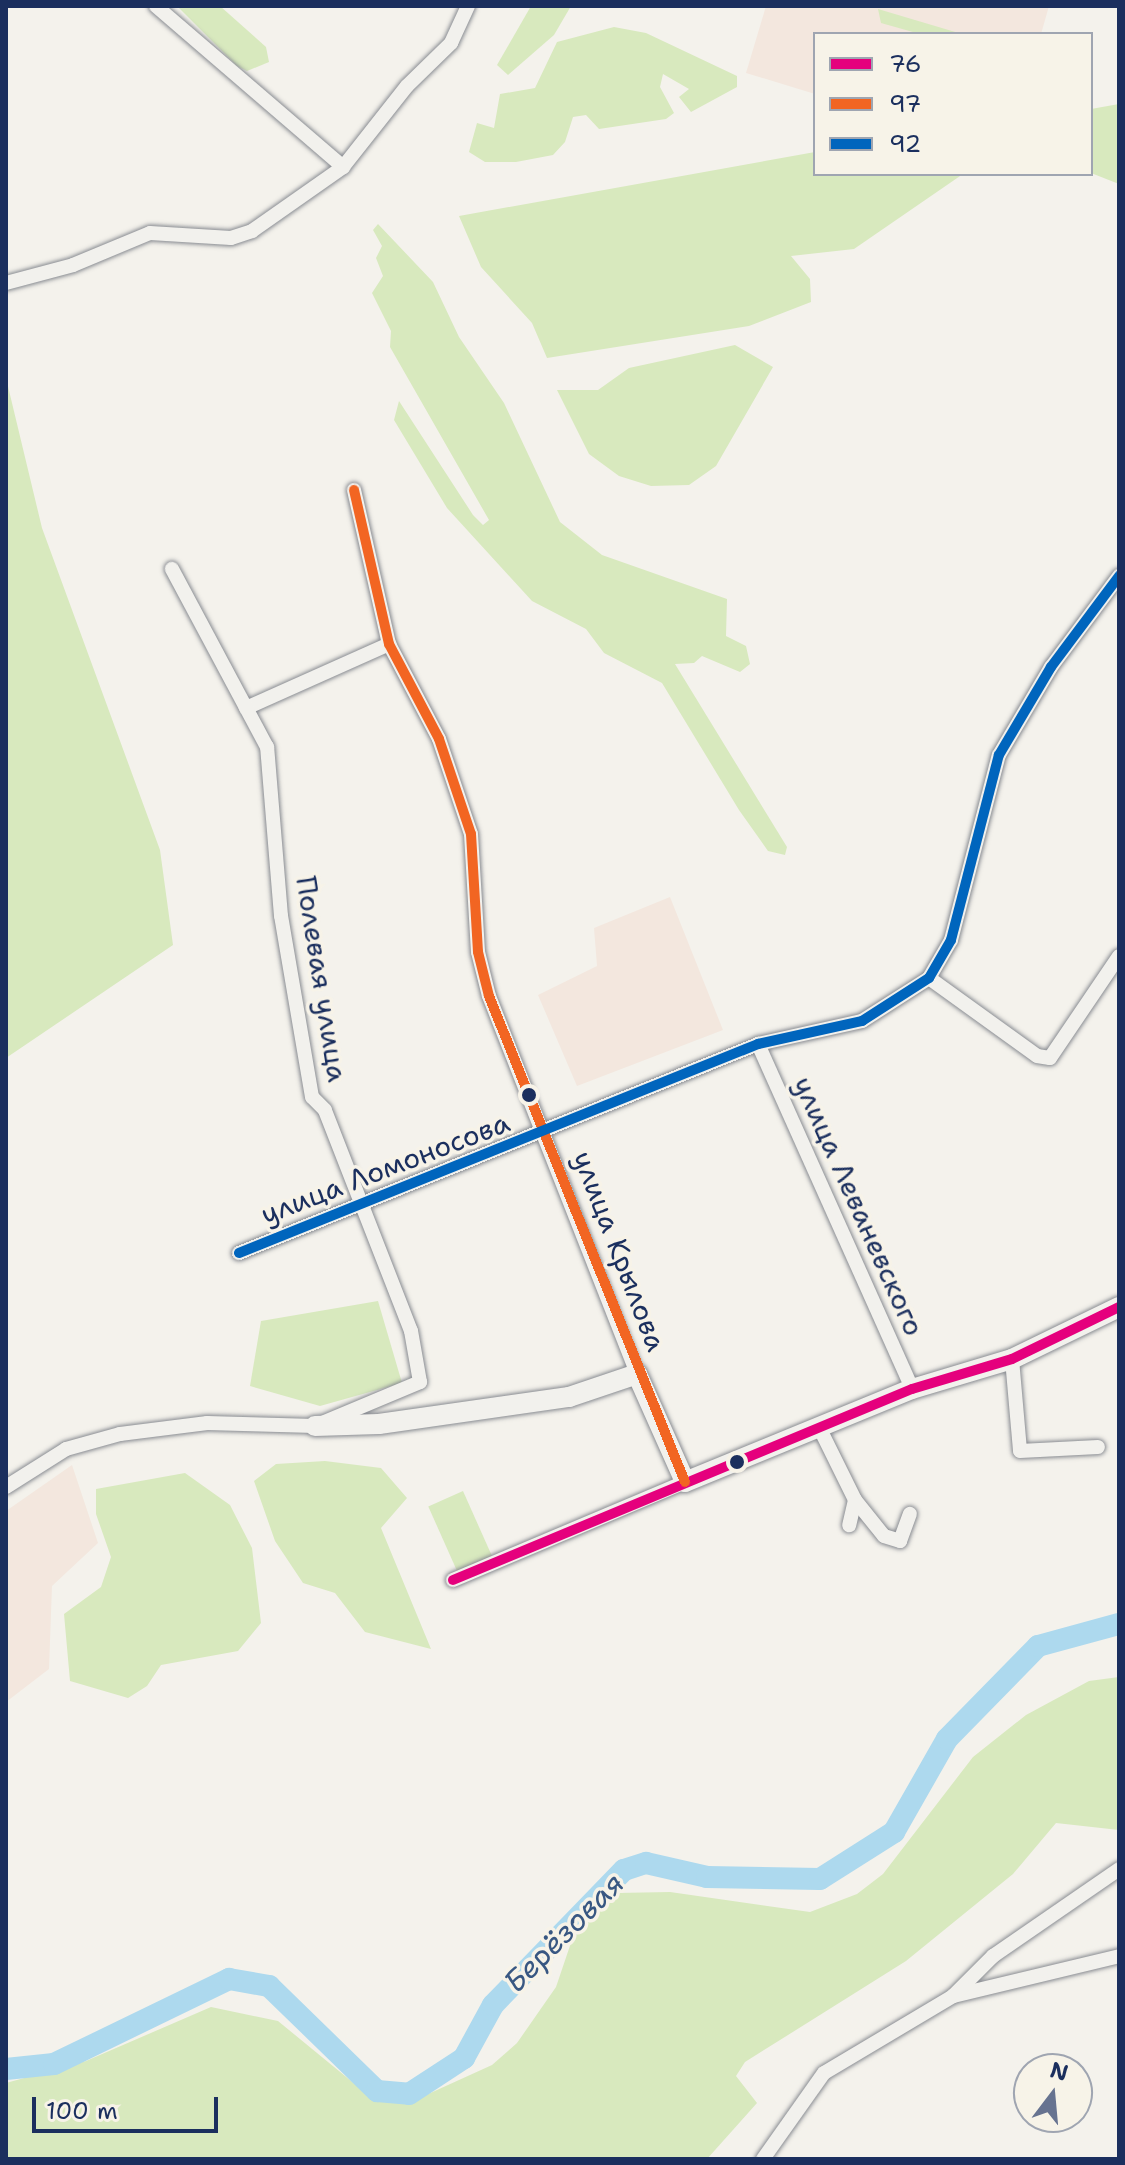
<!DOCTYPE html>
<html>
<head>
<meta charset="utf-8">
<style>
	body { margin:0 }
	#map { position:relative; width:1125px; height:2165px; overflow:hidden; background:#f4f2ec; font-family:"Shantell Sans",sans-serif }
	div>[style] { position:absolute }
	.built>* { inset:0; background:#f3e7de }
	.green>* { inset:0; background:#d8e9be; transform-origin:0 0 }
	.river>* { height:22px; margin:-11px; padding:0 11px; transform-origin:11px; border-radius:11px; background:#add9ee }
	.roads { filter:drop-shadow(0 0 2px #898c92) drop-shadow(0 0 2px #898c92) }
	.street>* { height:14px; margin:-7px; padding:0 7px; transform-origin:7px; border-radius:7px; background:#f2f1ed }
	.secondary>* { height:20px; margin:-10px; padding:0 10px; transform-origin:10px; border-radius:10px; background:#f2f1ed }
	.bus-1>* { height:10px; margin:-5px; padding:0 5px; transform-origin:5px; border-radius:5px; background:#e5007d }
	.bus-2>* { height:10px; margin:-5px; padding:0 5px; transform-origin:5px; border-radius:5px; background:#f26522 }
	.bus-3>* { height:10px; margin:-5px; padding:0 5px; transform-origin:5px; border-radius:5px; background:#0065bd }
	.dots>* { width:22px; height:22px; translate:-50% -50%; box-sizing:border-box; border:4px solid #f7f3e8; border-radius:50% }
	span { translate:-50% -50%; white-space:nowrap; text-align:center; line-height:1.15; -webkit-text-stroke:7px #f7f3e8; paint-order:stroke }
	.street-label { font-size:28px; color:#1b2f5e }
	.water-label { font-size:30px; color:#385782; font-style:italic }
	.frame { position:absolute; inset:0; border:8px solid #1b2f5e; pointer-events:none }
	.legend { position:absolute; left:813px; top:32px; width:280px; height:144px; box-sizing:border-box; background:#f7f3e8; border:2px solid #9fa5b1; margin:0; padding:10px 14px; list-style:none; font-size:24px; color:#1b2f5e }
	.legend li { display:flex; align-items:center; gap:16px; height:40px }
	.legend b { width:40px; border:2px solid #9fa5b1 }
	.north { position:absolute; left:1013px; top:2053px; width:80px; height:80px; box-sizing:border-box; background:#f7f3e8; border:2px solid #9fa5b1; border-radius:50%; rotate:16deg; font-size:22px; font-weight:700; line-height:32px; text-align:center; color:#1b2f5e }
	.north::after { content:''; display:block; margin:auto; width:28px; height:36px; background:#677390; clip-path:polygon(50% 0,100% 100%,50% 72%,0 100%) }
	.scale { position:absolute; left:32px; top:2097px; width:186px; height:36px; box-sizing:border-box; border:4px solid #1b2f5e; border-top:0; padding-left:10px; font-size:24px; line-height:28px; white-space:nowrap; color:#1b2f5e; -webkit-text-stroke:6px #f7f3e8; paint-order:stroke }
</style>
</head>
<body>
<div id="map">
	<div class="built">
		<i style="clip-path:polygon(766px 6px,1049px 6px,1041px 34px,815px 34px,815px 94px,746px 73px)"></i>
		<i style="clip-path:polygon(670px 897px,723px 1030px,577px 1086px,538px 995px,597px 966px,594px 928px)"></i>
		<i style="clip-path:polygon(72px 1465px,98px 1543px,52px 1586px,49px 1669px,6px 1702px,6px 1511px)"></i>
	</div>
	<div class="green">
		<i style="clip-path:polygon(177px 6px,220px 6px,266px 47px,269px 62px,247px 71px,237px 66px)"></i>
		<i style="clip-path:polygon(531px 6px,571px 6px,554px 35px,508px 75px,497px 65px)"></i>
		<i style="clip-path:polygon(878px 9px,962px 34px,920px 34px,881px 23px)"></i>
		<i style="clip-path:polygon(614px 27px,646px 33px,737px 76px,737px 87px,691px 112px,679px 97px,689px 89px,663px 74px,660px 87px,674px 113px,666px 119px,599px 129px,586px 115px,573px 117px,565px 142px,553px 155px,516px 162px,485px 162px,469px 152px,477px 123px,494px 128px,500px 94px,535px 88px,557px 42px)"></i>
		<i style="clip-path:polygon(1119px 104px,1119px 184px,1091px 173px,1091px 109px)"></i>
		<i style="clip-path:polygon(815px 152px,815px 174px,963px 174px,854px 249px,791px 256px,810px 279px,811px 302px,749px 326px,547px 358px,532px 323px,481px 267px,459px 216px)"></i>
		<i style="clip-path:polygon(378px 224px,433px 282px,459px 337px,504px 403px,560px 522px,602px 555px,727px 599px,726px 636px,746px 646px,750px 664px,740px 672px,702px 656px,694px 663px,675px 664px,787px 847px,785px 855px,768px 851px,739px 810px,662px 683px,604px 653px,586px 629px,532px 601px,447px 508px,394px 420px,399px 401px,473px 515px,483px 525px,489px 520px,390px 347px,391px 331px,372px 293px,383px 276px,376px 258px,382px 246px,373px 230px)"></i>
		<i style="clip-path:polygon(735px 345px,773px 367px,716px 466px,689px 485px,651px 486px,619px 476px,589px 454px,557px 390px,598px 390px,629px 368px)"></i>
		<i style="clip-path:polygon(6px 378px,42px 528px,160px 850px,173px 945px,6px 1058px)"></i>
		<i style="clip-path:polygon(378px 1301px,402px 1383px,320px 1406px,250px 1386px,261px 1321px)"></i>
		<i style="clip-path:polygon(325px 1461px,381px 1468px,407px 1498px,381px 1528px,431px 1649px,365px 1632px,335px 1593px,303px 1583px,275px 1541px,254px 1481px,276px 1464px)"></i>
		<i style="clip-path:polygon(185px 1473px,230px 1505px,252px 1548px,261px 1623px,238px 1651px,161px 1665px,147px 1686px,128px 1698px,70px 1681px,64px 1614px,101px 1587px,111px 1557px,96px 1514px,96px 1489px)"></i>
		<i style="left:463px;top:1491px;width:71px;height:38px;rotate:66deg"></i>
		<i style="clip-path:polygon(1119px 1677px,1119px 1830px,1056px 1823px,1013px 1874px,906px 1961px,745px 2062px,736px 2076px,757px 2103px,707px 2159px,6px 2159px,6px 2083px,86px 2061px,211px 2007px,278px 2021px,367px 2094px,398px 2103px,415px 2100px,492px 2065px,517px 2043px,556px 1987px,577px 1925px,616px 1893px,670px 1892px,810px 1912px,857px 1894px,883px 1874px,973px 1757px,1026px 1715px,1089px 1681px)"></i>
	</div>
	<div class="river">
		<i style="left:6px;top:2069px;width:48px;rotate:-5.9deg"></i>
		<i style="left:54px;top:2064px;width:195px;rotate:-25.9deg"></i>
		<i style="left:229px;top:1979px;width:41px;rotate:9.9deg"></i>
		<i style="left:269px;top:1986px;width:151px;rotate:44.2deg"></i>
		<i style="left:377px;top:2091px;width:32px;rotate:5deg"></i>
		<i style="left:409px;top:2094px;width:66px;rotate:-33.2deg"></i>
		<i style="left:464px;top:2058px;width:60px;rotate:-61.3deg"></i>
		<i style="left:493px;top:2005px;width:188px;rotate:-45.9deg"></i>
		<i style="left:624px;top:1870px;width:23px;rotate:-18deg"></i>
		<i style="left:646px;top:1863px;width:63px;rotate:12.9deg"></i>
		<i style="left:707px;top:1877px;width:113px;rotate:1deg"></i>
		<i style="left:820px;top:1879px;width:88px;rotate:-32.4deg"></i>
		<i style="left:894px;top:1832px;width:107px;rotate:-60.3deg"></i>
		<i style="left:947px;top:1739px;width:130px;rotate:-45.6deg"></i>
		<i style="left:1038px;top:1646px;width:84px;rotate:-15.2deg"></i>
	</div>
	<div class="roads">
		<div class="street">
			<i style="left:156px;top:6px;width:247px;rotate:40.7deg"></i>
			<i style="left:6px;top:283px;width:69px;rotate:-15deg"></i>
			<i style="left:73px;top:265px;width:83px;rotate:-22.6deg"></i>
			<i style="left:150px;top:233px;width:81px;rotate:3.5deg"></i>
			<i style="left:231px;top:238px;width:22px;rotate:-18deg"></i>
			<i style="left:252px;top:231px;width:111px;rotate:-35.1deg"></i>
			<i style="left:343px;top:167px;width:103px;rotate:-51.7deg"></i>
			<i style="left:407px;top:86px;width:62px;rotate:-44.3deg"></i>
			<i style="left:451px;top:43px;width:41px;rotate:-65.3deg"></i>
			<i style="left:354px;top:490px;width:158px;rotate:77.2deg"></i>
			<i style="left:389px;top:644px;width:107px;rotate:62.2deg"></i>
			<i style="left:439px;top:739px;width:100px;rotate:71.4deg"></i>
			<i style="left:471px;top:834px;width:118px;rotate:86.6deg"></i>
			<i style="left:478px;top:952px;width:45px;rotate:76deg"></i>
			<i style="left:489px;top:996px;width:406px;rotate:68.6deg"></i>
			<i style="left:246px;top:708px;width:157px;rotate:-24.1deg"></i>
			<i style="left:929px;top:978px;width:133px;rotate:35.8deg"></i>
			<i style="left:1037px;top:1056px;width:13px;rotate:9deg"></i>
			<i style="left:1050px;top:1058px;width:123px;rotate:-55.9deg"></i>
			<i style="left:758px;top:1044px;width:378px;rotate:65.9deg"></i>
			<i style="left:239px;top:1253px;width:560px;rotate:-21.93deg"></i>
			<i style="left:758px;top:1044px;width:107px;rotate:-12.5deg"></i>
			<i style="left:862px;top:1021px;width:80px;rotate:-32.7deg"></i>
			<i style="left:929px;top:978px;width:44px;rotate:-59.9deg"></i>
			<i style="left:951px;top:940px;width:191px;rotate:-75.5deg"></i>
			<i style="left:999px;top:755px;width:102px;rotate:-59.4deg"></i>
			<i style="left:1051px;top:667px;width:114px;rotate:-53.2deg"></i>
			<i style="left:1012px;top:1359px;width:92px;rotate:85deg"></i>
			<i style="left:1020px;top:1451px;width:78px;rotate:-2.9deg"></i>
			<i style="left:819px;top:1427px;width:81px;rotate:63.7deg"></i>
			<i style="left:855px;top:1500px;width:26px;rotate:103deg"></i>
			<i style="left:6px;top:1487px;width:71px;rotate:-32.3deg"></i>
			<i style="left:66px;top:1449px;width:56px;rotate:-15.5deg"></i>
			<i style="left:120px;top:1434px;width:88px;rotate:-7.2deg"></i>
			<i style="left:207px;top:1423px;width:108px;rotate:1.6deg"></i>
			<i style="left:315px;top:1426px;width:114px;rotate:-22.7deg"></i>
			<i style="left:420px;top:1382px;width:52px;rotate:-100deg"></i>
			<i style="left:411px;top:1331px;width:237px;rotate:-111.3deg"></i>
			<i style="left:325px;top:1110px;width:18px;rotate:-135deg"></i>
			<i style="left:312px;top:1097px;width:184px;rotate:-99.7deg"></i>
			<i style="left:281px;top:916px;width:170px;rotate:-94.7deg"></i>
			<i style="left:267px;top:747px;width:202px;rotate:-118.1deg"></i>
			<i style="left:855px;top:1500px;width:46px;rotate:51.1deg"></i>
			<i style="left:884px;top:1536px;width:17px;rotate:17deg"></i>
			<i style="left:900px;top:1541px;width:29px;rotate:-70deg"></i>
			<i style="left:453px;top:1580px;width:252px;rotate:-22.9deg"></i>
			<i style="left:953px;top:1996px;width:171px;rotate:-13.5deg"></i>
			<i style="left:763px;top:2159px;width:105px;rotate:-54.7deg"></i>
			<i style="left:824px;top:2073px;width:150px;rotate:-30.8deg"></i>
			<i style="left:953px;top:1996px;width:57px;rotate:-45deg"></i>
			<i style="left:993px;top:1956px;width:153px;rotate:-34.6deg"></i>
		</div>
		<div class="secondary">
			<i style="left:315px;top:1426px;width:64px;rotate:-1.8deg"></i>
			<i style="left:379px;top:1424px;width:192px;rotate:-8.1deg"></i>
			<i style="left:569px;top:1397px;width:72px;rotate:-18.7deg"></i>
			<i style="left:637px;top:1374px;width:118px;rotate:66deg"></i>
			<i style="left:685px;top:1482px;width:245px;rotate:-22.3deg"></i>
			<i style="left:912px;top:1389px;width:104px;rotate:-16.7deg"></i>
			<i style="left:1012px;top:1359px;width:119px;rotate:-25.9deg"></i>
		</div>
	</div>
	<div class="bus-1">
		<i style="left:453px;top:1580px;width:497px;rotate:-22.6deg"></i>
		<i style="left:912px;top:1389px;width:104px;rotate:-16.7deg"></i>
		<i style="left:1012px;top:1359px;width:119px;rotate:-25.9deg"></i>
	</div>
	<div class="bus-2">
		<i style="left:354px;top:490px;width:158px;rotate:77.2deg"></i>
		<i style="left:389px;top:644px;width:107px;rotate:62.2deg"></i>
		<i style="left:439px;top:739px;width:100px;rotate:71.4deg"></i>
		<i style="left:471px;top:834px;width:118px;rotate:86.6deg"></i>
		<i style="left:478px;top:952px;width:45px;rotate:76deg"></i>
		<i style="left:489px;top:996px;width:524px;rotate:68.04deg"></i>
	</div>
	<div class="bus-3">
		<i style="left:239px;top:1253px;width:560px;rotate:-21.93deg"></i>
		<i style="left:758px;top:1044px;width:107px;rotate:-12.5deg"></i>
		<i style="left:862px;top:1021px;width:80px;rotate:-32.7deg"></i>
		<i style="left:929px;top:978px;width:44px;rotate:-59.9deg"></i>
		<i style="left:951px;top:940px;width:191px;rotate:-75.5deg"></i>
		<i style="left:999px;top:755px;width:102px;rotate:-59.4deg"></i>
		<i style="left:1051px;top:667px;width:114px;rotate:-53.2deg"></i>
	</div>
	<div class="dots">
		<i style="left:529px;top:1095px;background:#1b2f5e"></i>
		<i style="left:737px;top:1462px;background:#1b2f5e"></i>
	</div>
	<div class="street-label">
		<span style="left:322px;top:979px;rotate:81deg">Полевая улица</span>
		<span style="left:385px;top:1168px;rotate:-21deg">улица Ломоносова</span>
		<span style="left:859px;top:1206px;rotate:66deg">улица Леваневского</span>
		<span style="left:620px;top:1251px;rotate:69deg">улица Крылова</span>
	</div>
	<div class="water-label">
		<span style="left:564px;top:1933px;rotate:-45deg">Берёзовая</span>
	</div>
	<div class="frame"></div>
	<ul class="legend">
	<li><b style="height:10px;background:#e5007d"></b>76</li>
	<li><b style="height:10px;background:#f26522"></b>97</li>
	<li><b style="height:10px;background:#0065bd"></b>92</li>
	</ul>
	<div class="north">N</div>
	<div class="scale">100 m</div>
</div>
</body>
</html>
